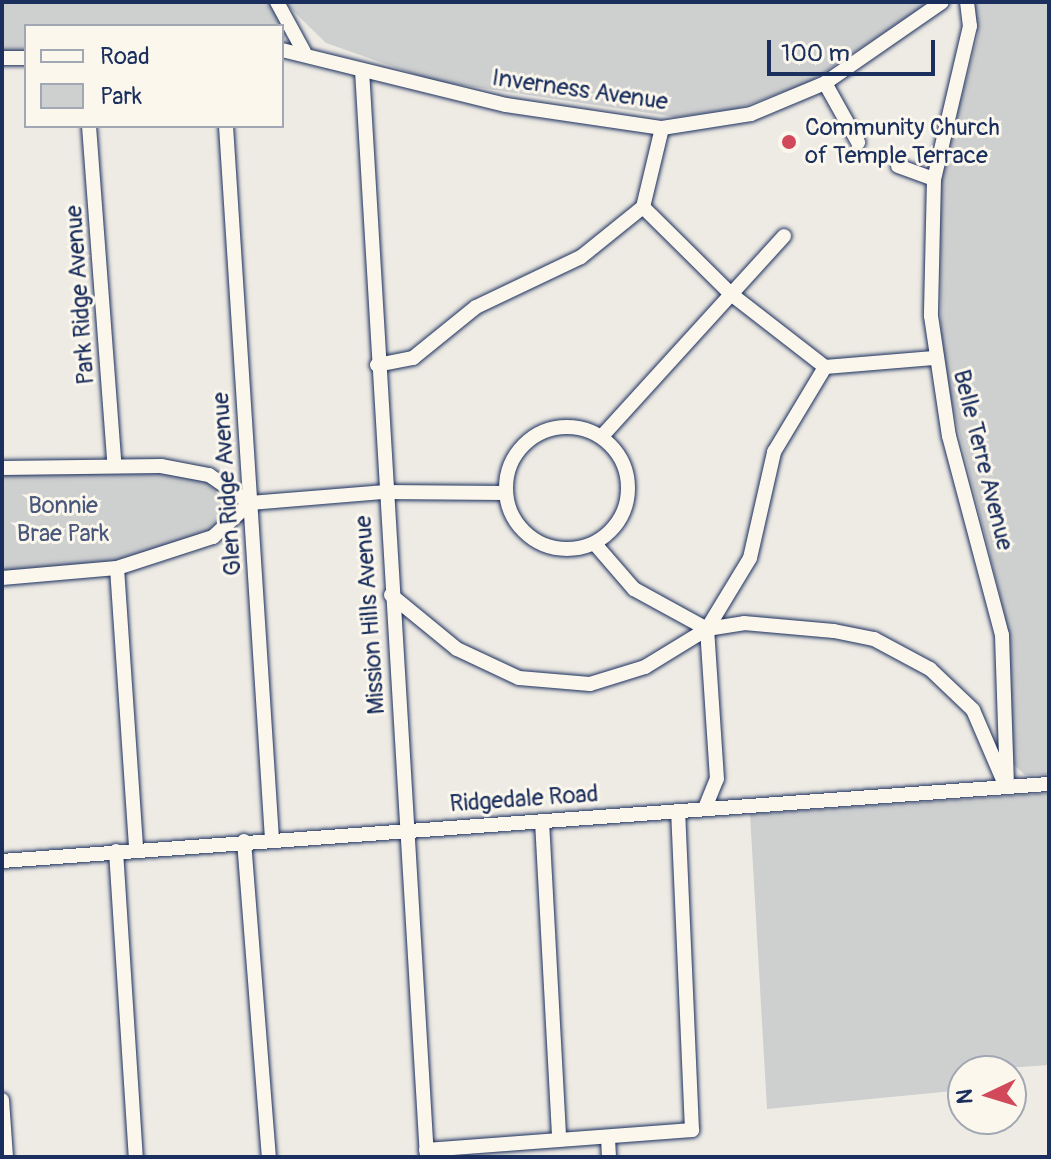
<!DOCTYPE html>
<html>
<head>
<meta charset="utf-8">
<style>
	body { margin:0 }
	#map { position:relative; width:1051px; height:1159px; overflow:hidden; background:#eeebe4; font-family:Pangolin,sans-serif }
	div>[style] { position:absolute }
	.green>* { inset:0; background:#cecfcf }
	.roads { filter:drop-shadow(0 0 2px #1b2f5e) drop-shadow(0 0 2px #1b2f5e) }
	.minor>* { height:14px; margin:-7px; padding:0 7px; transform-origin:7px; border-radius:7px; background:#fbf7ec }
	.minor>.ring { margin:-7px; padding:0; box-sizing:content-box; background:none; border:14px solid #fbf7ec; border-radius:50% }
	.dots>* { width:22px; height:22px; translate:-50% -50%; box-sizing:border-box; border:4px solid #fbf7ec; border-radius:50% }
	span { translate:-50% -50%; white-space:nowrap; text-align:center; line-height:1.15; -webkit-text-stroke:6px #fbf7ec; paint-order:stroke }
	.street-label { font-size:24px; color:#1b2f5e }
	.poi-label { font-size:24px; color:#1b2f5e }
	.left { translate:0 -50%; text-align:left }
	.park-label { font-size:24px; color:#48577a }
	.frame { position:absolute; inset:0; border:4px solid #1b2f5e; pointer-events:none }
	.legend { position:absolute; left:24px; top:24px; width:260px; height:104px; box-sizing:border-box; background:#fbf7ec; border:2px solid #a1a7b3; margin:0; padding:10px 14px; list-style:none; font-size:24px; color:#1b2f5e }
	.legend li { display:flex; align-items:center; gap:16px; height:40px }
	.legend b { width:40px; border:2px solid #a1a7b3 }
	.north { position:absolute; left:947px; top:1055px; width:80px; height:80px; box-sizing:border-box; background:#fbf7ec; border:2px solid #a1a7b3; border-radius:50%; rotate:266deg; font-size:22px; font-weight:700; line-height:32px; text-align:center; color:#1b2f5e }
	.north::after { content:''; display:block; margin:auto; width:28px; height:36px; background:#d1495b; clip-path:polygon(50% 0,100% 100%,50% 72%,0 100%) }
	.scale { position:absolute; left:767px; top:40px; width:168px; height:36px; box-sizing:border-box; border:4px solid #1b2f5e; border-top:0; padding-left:10px; font-size:24px; line-height:28px; white-space:nowrap; color:#1b2f5e; -webkit-text-stroke:6px #fbf7ec; paint-order:stroke }
</style>
</head>
<body>
<div id="map">
	<div class="green">
		<i style="clip-path:polygon(2px 2px,271px 2px,288px 31px,282px 43px,282px 26px,26px 26px,26px 53px,2px 53px)"></i>
		<i style="clip-path:polygon(284px 2px,930px 2px,808px 83px,736px 109px,676px 117px,434px 81px,326px 43px)"></i>
		<i style="clip-path:polygon(974px 2px,1049px 2px,1049px 774px,1025px 775px,1014px 765px,1005px 615px,941px 360px,940px 179px,978px 35px)"></i>
		<i style="clip-path:polygon(159px 471px,207px 479px,242px 507px,212px 533px,117px 562px,2px 573px,2px 474px)"></i>
		<i style="clip-path:polygon(1049px 793px,1049px 1065px,963px 1071px,963px 1090px,767px 1109px,750px 814px)"></i>
	</div>
	<div class="roads">
		<div class="minor">
			<i style="left:277px;top:2px;width:57px;rotate:61.6deg"></i>
			<i style="left:967px;top:2px;width:24px;rotate:83deg"></i>
			<i style="left:970px;top:26px;width:157px;rotate:103.2deg"></i>
			<i style="left:934px;top:179px;width:137px;rotate:91.3deg"></i>
			<i style="left:931px;top:316px;width:121px;rotate:81.5deg"></i>
			<i style="left:949px;top:436px;width:206px;rotate:75.1deg"></i>
			<i style="left:1002px;top:635px;width:152px;rotate:88.1deg"></i>
			<i style="left:282px;top:50px;width:231px;rotate:13.8deg"></i>
			<i style="left:506px;top:105px;width:158px;rotate:8.4deg"></i>
			<i style="left:662px;top:128px;width:90px;rotate:-8.9deg"></i>
			<i style="left:751px;top:114px;width:80px;rotate:-22.7deg"></i>
			<i style="left:825px;top:83px;width:142px;rotate:-34.7deg"></i>
			<i style="left:2px;top:58px;width:24px"></i>
			<i style="left:362px;top:70px;width:1089px;rotate:86.58deg"></i>
			<i style="left:825px;top:83px;width:68px;rotate:60.8deg"></i>
			<i style="left:89px;top:126px;width:337px;rotate:85.7deg"></i>
			<i style="left:226px;top:126px;width:714px;rotate:86.31deg"></i>
			<i style="left:662px;top:128px;width:81px;rotate:103.5deg"></i>
			<i style="left:643px;top:207px;width:124px;rotate:44.7deg"></i>
			<i style="left:731px;top:294px;width:119px;rotate:37.8deg"></i>
			<i style="left:898px;top:166px;width:38px;rotate:20deg"></i>
			<i style="left:377px;top:365px;width:37px;rotate:-11deg"></i>
			<i style="left:413px;top:358px;width:81px;rotate:-39deg"></i>
			<i style="left:476px;top:307px;width:116px;rotate:-25.5deg"></i>
			<i style="left:581px;top:257px;width:80px;rotate:-38.9deg"></i>
			<i class="ring" style="left:506px;top:427px;width:108px;height:108px"></i>
			<i style="left:603px;top:435px;width:269px;rotate:-47.7deg"></i>
			<i style="left:2px;top:468px;width:159px;rotate:-0.7deg"></i>
			<i style="left:161px;top:466px;width:49px;rotate:10.6deg"></i>
			<i style="left:209px;top:475px;width:50px;rotate:34.3deg"></i>
			<i style="left:250px;top:503px;width:133px;rotate:-4.7deg"></i>
			<i style="left:383px;top:492px;width:121px;rotate:0.5deg"></i>
			<i style="left:595px;top:544px;width:60px;rotate:49.1deg"></i>
			<i style="left:634px;top:589px;width:83px;rotate:28.7deg"></i>
			<i style="left:707px;top:629px;width:37px;rotate:-9deg"></i>
			<i style="left:744px;top:623px;width:90px;rotate:5.1deg"></i>
			<i style="left:834px;top:631px;width:41px;rotate:11.3deg"></i>
			<i style="left:874px;top:639px;width:64px;rotate:28.2deg"></i>
			<i style="left:930px;top:669px;width:59px;rotate:43.6deg"></i>
			<i style="left:973px;top:710px;width:76px;rotate:66.8deg"></i>
			<i style="left:117px;top:568px;width:283px;rotate:86.1deg"></i>
			<i style="left:2px;top:578px;width:115px;rotate:-5deg"></i>
			<i style="left:117px;top:568px;width:101px;rotate:-17.9deg"></i>
			<i style="left:213px;top:537px;width:50px;rotate:-42.6deg"></i>
			<i style="left:391px;top:595px;width:85px;rotate:39.3deg"></i>
			<i style="left:457px;top:649px;width:68px;rotate:25.1deg"></i>
			<i style="left:519px;top:678px;width:71px;rotate:4.8deg"></i>
			<i style="left:590px;top:684px;width:58px;rotate:-17.2deg"></i>
			<i style="left:645px;top:667px;width:73px;rotate:-31.5deg"></i>
			<i style="left:707px;top:629px;width:83px;rotate:-58.8deg"></i>
			<i style="left:750px;top:558px;width:109px;rotate:-77.2deg"></i>
			<i style="left:774px;top:452px;width:99px;rotate:-59deg"></i>
			<i style="left:825px;top:367px;width:109px;rotate:-4.7deg"></i>
			<i style="left:705px;top:808px;width:31px;rotate:-68deg"></i>
			<i style="left:717px;top:779px;width:150px;rotate:-93.8deg"></i>
			<i style="left:542px;top:821px;width:319px;rotate:86.9deg"></i>
			<i style="left:244px;top:841px;width:317px;rotate:85.5deg"></i>
			<i style="left:116px;top:851px;width:307px;rotate:86.3deg"></i>
			<i style="left:2px;top:861px;width:1050px;rotate:-4.21deg"></i>
			<i style="left:2px;top:1100px;width:57px;rotate:86deg"></i>
			<i style="left:608px;top:1138px;width:19px;rotate:87deg"></i>
			<i style="left:426px;top:1150px;width:267px;rotate:-4.3deg"></i>
			<i style="left:692px;top:1130px;width:319px;rotate:-92.5deg"></i>
		</div>
	</div>
	<div class="dots">
		<i style="left:789px;top:142px;background:#d1495b"></i>
	</div>
	<div class="street-label">
		<span style="left:580px;top:90px;rotate:8deg">Inverness Avenue</span>
		<span style="left:80px;top:295px;rotate:-94deg">Park Ridge Avenue</span>
		<span style="left:983px;top:460px;rotate:76deg">Belle Terre Avenue</span>
		<span style="left:227px;top:484px;rotate:-94deg">Glen Ridge Avenue</span>
		<span style="left:370px;top:615px;rotate:-94deg">Mission Hills Avenue</span>
		<span style="left:524px;top:799px;rotate:-4deg">Ridgedale Road</span>
	</div>
	<div class="poi-label">
		<span class="left" style="left:805px;top:142px">Community Church<br>of Temple Terrace</span>
	</div>
	<div class="park-label">
		<span style="left:63px;top:520px">Bonnie<br>Brae Park</span>
	</div>
	<div class="frame"></div>
	<ul class="legend">
	<li><b style="height:10px;background:#fbf7ec"></b>Road</li>
	<li><b style="height:22px;background:#cecfcf"></b>Park</li>
	</ul>
	<div class="north">N</div>
	<div class="scale">100 m</div>
</div>
</body>
</html>
